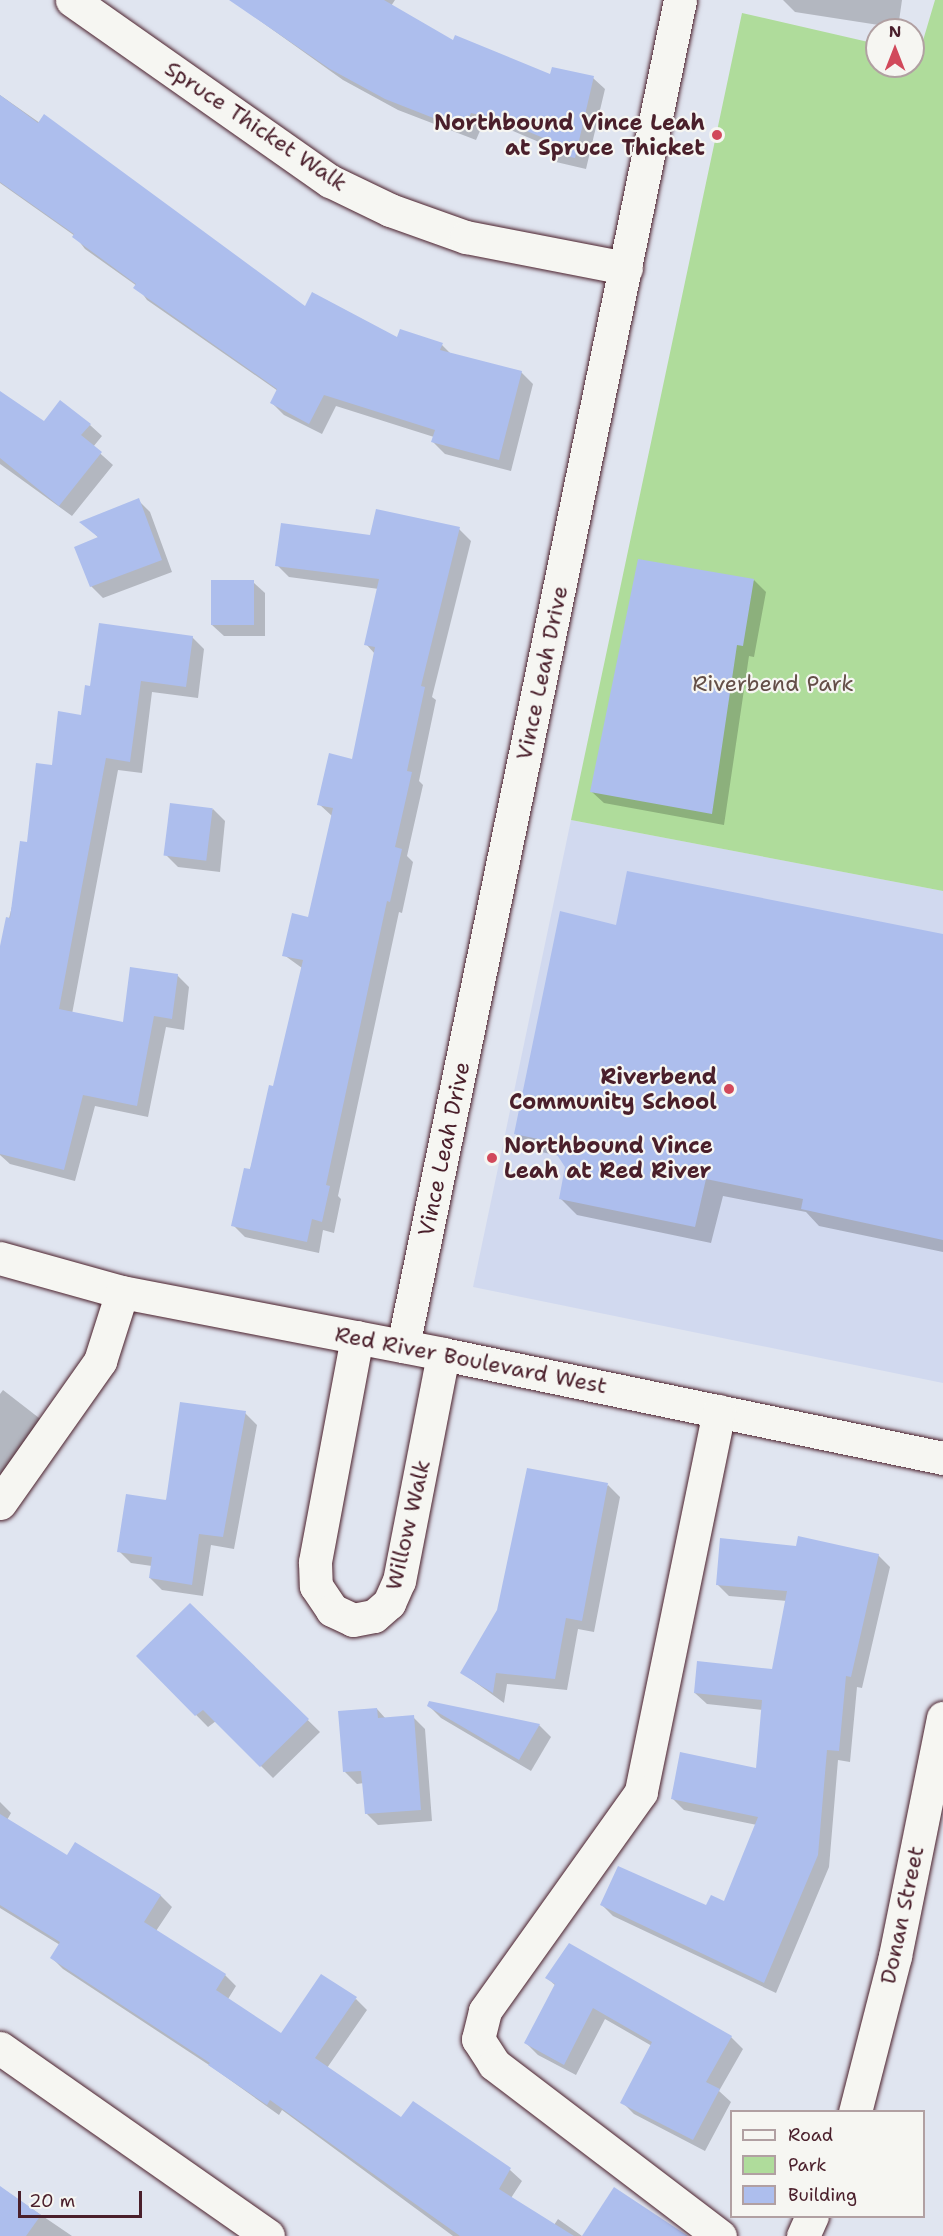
<!DOCTYPE html>
<html>
<head>
<meta charset="utf-8">
<style>
	body { margin:0 }
	#map { position:relative; width:943px; height:2236px; overflow:hidden; background:#e0e5f0; font-family:"Shantell Sans",sans-serif }
	div>[style] { position:absolute }
	.built>* { inset:0; background:#d1d9ef }
	.green>* { inset:0; background:#afdc9b }
	.shadow>* { inset:0; background:#0003 }
	.building>* { inset:0; background:#adbeed; transform-origin:0 0 }
	.roads { filter:drop-shadow(0 0 2px #4a1f2b) drop-shadow(0 0 2px #4a1f2b) }
	.minor>* { height:33px; margin:-16.5px; padding:0 16.5px; transform-origin:16.5px; border-radius:16.5px; background:#f6f6f2 }
	.dots>* { width:16px; height:16px; translate:-50% -50%; box-sizing:border-box; border:3px solid #f6f6f2; border-radius:50% }
	span { translate:-50% -50%; white-space:nowrap; text-align:center; line-height:1.15; -webkit-text-stroke:4.5px #f6f6f2; paint-order:stroke }
	.poi-label { font-size:22px; color:#4a1f2b; font-weight:700 }
	.right { translate:-100% -50%; text-align:right }
	.left { translate:0 -50%; text-align:left }
	.street-label { font-size:22px; color:#4a1f2b }
	.park-label { font-size:22px; color:#634e47 }
	.legend { position:absolute; left:730px; top:2110px; width:195px; height:108px; box-sizing:border-box; background:#f6f6f2; border:2px solid #b1a0a2; margin:0; padding:8px 10px; list-style:none; font-size:18px; color:#4a1f2b }
	.legend li { display:flex; align-items:center; gap:12px; height:30px }
	.legend b { width:30px; border:2px solid #b1a0a2 }
	.north { position:absolute; left:865px; top:18px; width:60px; height:60px; box-sizing:border-box; background:#f6f6f2; border:2px solid #b1a0a2; border-radius:50%; rotate:0deg; font-size:16px; font-weight:700; line-height:24px; text-align:center; color:#4a1f2b }
	.north::after { content:''; display:block; margin:auto; width:21px; height:27px; background:#d1495b; clip-path:polygon(50% 0,100% 100%,50% 72%,0 100%) }
	.scale { position:absolute; left:18px; top:2191px; width:124px; height:27px; box-sizing:border-box; border:3px solid #4a1f2b; border-top:0; padding-left:8px; font-size:18px; line-height:21px; white-space:nowrap; color:#4a1f2b; -webkit-text-stroke:4px #f6f6f2; paint-order:stroke }
</style>
</head>
<body>
<div id="map">
	<div class="built">
		<i style="clip-path:polygon(571px 820px,943px 891px,943px 1383px,473px 1287px)"></i>
	</div>
	<div class="green">
		<i style="clip-path:polygon(935px 0,943px 0,943px 891px,571px 820px,742px 13px,877px 44px,877px 66px,913px 66px,913px 53px,919px 54px)"></i>
	</div>
	<div class="shadow">
		<i style="clip-path:polygon(231px 0,395px 0,391px 6px,454px 43px,551px 76px,593px 78px,605px 89px,586px 169px,556px 162px,545px 151px,546px 145px,513px 131px,483px 124px,476px 140px,398px 110px,343px 80px)"></i>
		<i style="clip-path:polygon(783px 0,902px 0,898px 28px,795px 12px)"></i>
		<i style="clip-path:polygon(0 95px,305px 309px,398px 339px,442px 345px,452px 355px,521px 372px,533px 384px,511px 471px,445px 454px,433px 442px,434px 437px,336px 406px,322px 434px,284px 415px,272px 403px,278px 391px,147px 300px,137px 286px,85px 249px,75px 236px,0 183px)"></i>
		<i style="clip-path:polygon(0 393px,44px 423px,90px 425px,102px 436px,93px 447px,113px 465px,72px 516px,0 464px)"></i>
		<i style="clip-path:polygon(138px 500px,150px 512px,172px 572px,103px 598px,91px 586px,99px 538px,82px 522px)"></i>
		<i style="clip-path:polygon(459px 529px,471px 541px,432px 697px,436px 700px,419px 781px,423px 785px,407px 856px,413px 862px,402px 913px,399px 912px,338px 1196px,341px 1199px,334px 1233px,323px 1230px,319px 1253px,245px 1237px,233px 1225px,275px 1088px,302px 968px,284px 955px,309px 919px,332px 816px,319px 804px,353px 760px,375px 654px,366px 644px,379px 589px,289px 577px,277px 565px,371px 537px)"></i>
		<i style="clip-path:polygon(754px 580px,766px 592px,754px 657px,749px 656px,724px 825px,604px 803px,592px 792px)"></i>
		<i style="clip-path:polygon(253px 582px,265px 593px,265px 636px,224px 636px,212px 625px)"></i>
		<i style="clip-path:polygon(192px 637px,204px 649px,198px 698px,152px 692px,142px 773px,118px 770px,72px 1014px,124px 1024px,177px 975px,189px 987px,184px 1030px,166px 1027px,148px 1117px,95px 1106px,75px 1181px,10px 1164px,0 1155px,0 954px,28px 843px,53px 767px,83px 716px,92px 688px)"></i>
		<i style="clip-path:polygon(213px 809px,225px 821px,220px 872px,178px 867px,166px 855px)"></i>
		<i style="clip-path:polygon(617px 927px,943px 936px,943px 1252px,819px 1226px,806px 1212px,723px 1196px,711px 1243px,577px 1215px,560px 1198px,567px 1167px,560px 1156px,532px 1150px,515px 1133px)"></i>
		<i style="clip-path:polygon(3px 1390px,43px 1421px,0 1484px,0 1394px)"></i>
		<i style="clip-path:polygon(245px 1413px,257px 1425px,234px 1549px,211px 1545px,203px 1596px,162px 1590px,150px 1578px,152px 1566px,131px 1563px,119px 1551px)"></i>
		<i style="clip-path:polygon(608px 1485px,620px 1497px,594px 1632px,578px 1629px,567px 1690px,507px 1684px,504px 1703px,461px 1672px)"></i>
		<i style="clip-path:polygon(878px 1555px,890px 1567px,862px 1688px,857px 1687px,850px 1762px,838px 1760px,829px 1867px,776px 1993px,613px 1916px,602px 1905px,707px 1907px,725px 1903px,757px 1825px,684px 1810px,673px 1799px,757px 1770px,763px 1710px,707px 1704px,695px 1693px,773px 1670px,787px 1601px,729px 1596px,717px 1584px)"></i>
		<i style="clip-path:polygon(190px 1605px,320px 1732px,273px 1778px,216px 1721px,208px 1727px,138px 1656px)"></i>
		<i style="clip-path:polygon(429px 1706px,539px 1725px,551px 1737px,531px 1771px,441px 1718px)"></i>
		<i style="clip-path:polygon(377px 1709px,386px 1719px,413px 1717px,425px 1729px,432px 1821px,378px 1825px,366px 1813px,364px 1783px,357px 1784px,345px 1772px)"></i>
		<i style="clip-path:polygon(0 1802px,11px 1813px,7px 1820px,67px 1857px,76px 1844px,161px 1896px,172px 1907px,156px 1931px,225px 1975px,236px 1986px,228px 1999px,281px 2035px,356px 1999px,367px 2010px,327px 2068px,402px 2119px,413px 2103px,510px 2170px,522px 2181px,511px 2198px,554px 2225px,558px 2219px,582px 2236px,453px 2236px,282px 2110px,279px 2115px,209px 2065px,63px 1969px,52px 1958px,60px 1945px,0 1908px)"></i>
		<i style="clip-path:polygon(570px 1945px,731px 2037px,743px 2049px,719px 2091px,731px 2102px,705px 2151px,634px 2114px,622px 2102px,652px 2046px,605px 2019px,576px 2075px,538px 2055px,526px 2043px,556px 1986px,547px 1978px)"></i>
		<i style="clip-path:polygon(0 2187px,72px 2236px,0 2236px)"></i>
	</div>
	<div class="building">
		<i style="clip-path:polygon(229px 0,384px 0,453px 40px,455px 35px,550px 74px,552px 67px,594px 76px,575px 158px,543px 151px,546px 139px,500px 120px,471px 113px,464px 130px,385px 99px,330px 69px)"></i>
		<i style="clip-path:polygon(0 95px,38px 123px,44px 114px,305px 306px,312px 292px,397px 337px,400px 329px,443px 343px,440px 350px,522px 371px,499px 460px,431px 442px,435px 430px,324px 395px,309px 424px,270px 403px,277px 389px,133px 288px,136px 284px,72px 237px,74px 234px,0 182px)"></i>
		<i style="clip-path:polygon(0 391px,44px 421px,60px 400px,91px 424px,81px 435px,102px 452px,59px 506px,0 458px)"></i>
		<i style="clip-path:polygon(139px 498px,162px 560px,90px 587px,74px 547px,98px 537px,79px 522px)"></i>
		<i style="clip-path:polygon(376px 509px,460px 527px,421px 686px,425px 687px,407px 771px,412px 772px,395px 847px,402px 849px,390px 902px,387px 901px,326px 1185px,330px 1186px,322px 1222px,312px 1219px,307px 1242px,231px 1226px,244px 1168px,250px 1169px,269px 1085px,273px 1086px,303px 960px,282px 956px,292px 913px,308px 917px,333px 808px,317px 805px,329px 753px,352px 759px,375px 647px,364px 645px,379px 579px,275px 566px,281px 523px,370px 535px)"></i>
		<i style="clip-path:polygon(638px 559px,754px 579px,743px 646px,737px 645px,712px 814px,590px 792px)"></i>
		<i style="left:211px;top:580px;width:43px;height:45px"></i>
		<i style="clip-path:polygon(99px 623px,193px 636px,186px 687px,141px 681px,130px 762px,106px 758px,59px 1009px,123px 1022px,130px 967px,178px 974px,172px 1019px,154px 1016px,137px 1106px,83px 1095px,64px 1170px,0 1154px,0 946px,6px 917px,10px 918px,20px 841px,27px 842px,36px 763px,52px 765px,58px 711px,81px 715px,85px 685px,90px 686px)"></i>
		<i style="left:170px;top:803px;width:43px;height:53px;rotate:7deg"></i>
		<i style="clip-path:polygon(627px 871px,943px 934px,943px 1240px,801px 1209px,803px 1199px,706px 1179px,695px 1227px,559px 1199px,565px 1167px,548px 1141px,514px 1134px,560px 911px,616px 925px)"></i>
		<i style="clip-path:polygon(180px 1402px,246px 1411px,223px 1537px,199px 1534px,192px 1585px,149px 1578px,152px 1557px,117px 1552px,126px 1494px,166px 1500px)"></i>
		<i style="clip-path:polygon(527px 1468px,608px 1483px,582px 1621px,566px 1618px,555px 1679px,496px 1673px,493px 1693px,460px 1673px,497px 1610px)"></i>
		<i style="clip-path:polygon(798px 1536px,879px 1554px,851px 1677px,846px 1676px,839px 1751px,827px 1750px,818px 1855px,764px 1983px,600px 1905px,618px 1866px,706px 1905px,711px 1895px,724px 1901px,758px 1817px,671px 1799px,680px 1752px,756px 1768px,762px 1700px,694px 1693px,697px 1661px,772px 1669px,787px 1591px,716px 1585px,720px 1538px,796px 1546px)"></i>
		<i style="clip-path:polygon(190px 1603px,309px 1719px,260px 1767px,203px 1710px,195px 1716px,136px 1656px)"></i>
		<i style="clip-path:polygon(429px 1701px,540px 1724px,519px 1760px,427px 1706px)"></i>
		<i style="clip-path:polygon(377px 1708px,378px 1718px,414px 1715px,421px 1810px,365px 1814px,361px 1771px,343px 1772px,338px 1711px)"></i>
		<i style="clip-path:polygon(0 1814px,67px 1855px,75px 1842px,161px 1895px,144px 1922px,226px 1974px,216px 1990px,281px 2033px,321px 1974px,357px 1997px,315px 2058px,401px 2117px,413px 2101px,511px 2168px,499px 2189px,574px 2236px,460px 2236px,270px 2100px,267px 2105px,208px 2065px,210px 2063px,50px 1958px,60px 1942px,0 1905px)"></i>
		<i style="clip-path:polygon(569px 1943px,732px 2036px,706px 2082px,720px 2089px,693px 2140px,620px 2103px,652px 2042px,593px 2008px,564px 2065px,524px 2043px,555px 1984px,545px 1978px)"></i>
		<i style="clip-path:polygon(0 2186px,41px 2215px,26px 2236px,0 2236px)"></i>
		<i style="clip-path:polygon(614px 2187px,688px 2236px,582px 2236px)"></i>
	</div>
	<div class="roads">
		<div class="minor">
			<i style="left:72px;top:0;width:315px;rotate:35.1deg"></i>
			<i style="left:330px;top:181px;width:67px;rotate:25.8deg"></i>
			<i style="left:390px;top:210px;width:81px;rotate:19.6deg"></i>
			<i style="left:466px;top:237px;width:163px;rotate:11deg"></i>
			<i style="left:0;top:1258px;width:127px;rotate:15.6deg"></i>
			<i style="left:122px;top:1292px;width:327px;rotate:10.9deg"></i>
			<i style="left:443px;top:1354px;width:511px;rotate:11.75deg"></i>
			<i style="left:357px;top:1337px;width:229px;rotate:100.6deg"></i>
			<i style="left:315px;top:1562px;width:24px;rotate:88deg"></i>
			<i style="left:316px;top:1586px;width:29px;rotate:56deg"></i>
			<i style="left:332px;top:1610px;width:23px;rotate:25deg"></i>
			<i style="left:353px;top:1620px;width:21px;rotate:-11deg"></i>
			<i style="left:374px;top:1616px;width:20px;rotate:-41deg"></i>
			<i style="left:389px;top:1603px;width:24px;rotate:-66deg"></i>
			<i style="left:399px;top:1581px;width:231px;rotate:-79deg"></i>
			<i style="left:403px;top:1346px;width:1374px;rotate:-78.37deg"></i>
			<i style="left:719px;top:1411px;width:389px;rotate:101.6deg"></i>
			<i style="left:641px;top:1792px;width:269px;rotate:125.5deg"></i>
			<i style="left:485px;top:2011px;width:29px;rotate:104deg"></i>
			<i style="left:478px;top:2039px;width:30px;rotate:57deg"></i>
			<i style="left:494px;top:2064px;width:284px;rotate:37.3deg"></i>
			<i style="left:0;top:1503px;width:174px;rotate:-54.8deg"></i>
			<i style="left:100px;top:1361px;width:72px;rotate:-72.3deg"></i>
			<i style="left:0;top:2048px;width:327px;rotate:35deg"></i>
			<i style="left:855px;top:2112px;width:161px;rotate:-75.6deg"></i>
			<i style="left:895px;top:1956px;width:243px;rotate:-78.6deg"></i>
			<i style="left:803px;top:2236px;width:22px;rotate:-66deg"></i>
		</div>
	</div>
	<div class="dots">
		<i style="left:717px;top:135px;background:#d1495b"></i>
		<i style="left:729px;top:1089px;background:#d1495b"></i>
		<i style="left:492px;top:1158px;background:#d1495b"></i>
	</div>
	<div class="poi-label">
		<span class="right" style="left:705px;top:135px">Northbound Vince Leah<br>at Spruce Thicket</span>
		<span class="right" style="left:717px;top:1089px">Riverbend<br>Community School</span>
		<span class="left" style="left:504px;top:1158px">Northbound Vince<br>Leah at Red River</span>
	</div>
	<div class="street-label">
		<span style="left:256px;top:126px;rotate:34deg">Spruce Thicket Walk</span>
		<span style="left:542px;top:673px;rotate:-78deg">Vince Leah Drive</span>
		<span style="left:444px;top:1149px;rotate:-78deg">Vince Leah Drive</span>
		<span style="left:471px;top:1360px;rotate:11deg">Red River Boulevard West</span>
		<span style="left:408px;top:1525px;rotate:-77deg">Willow Walk</span>
		<span style="left:902px;top:1915px;rotate:-78deg">Donan Street</span>
	</div>
	<div class="park-label">
		<span style="left:773px;top:684px">Riverbend Park</span>
	</div>
	<ul class="legend">
	<li><b style="height:8px;background:#f6f6f2"></b>Road</li>
	<li><b style="height:16px;background:#afdc9b"></b>Park</li>
	<li><b style="height:16px;background:#adbeed"></b>Building</li>
	</ul>
	<div class="north">N</div>
	<div class="scale">20 m</div>
</div>
</body>
</html>
